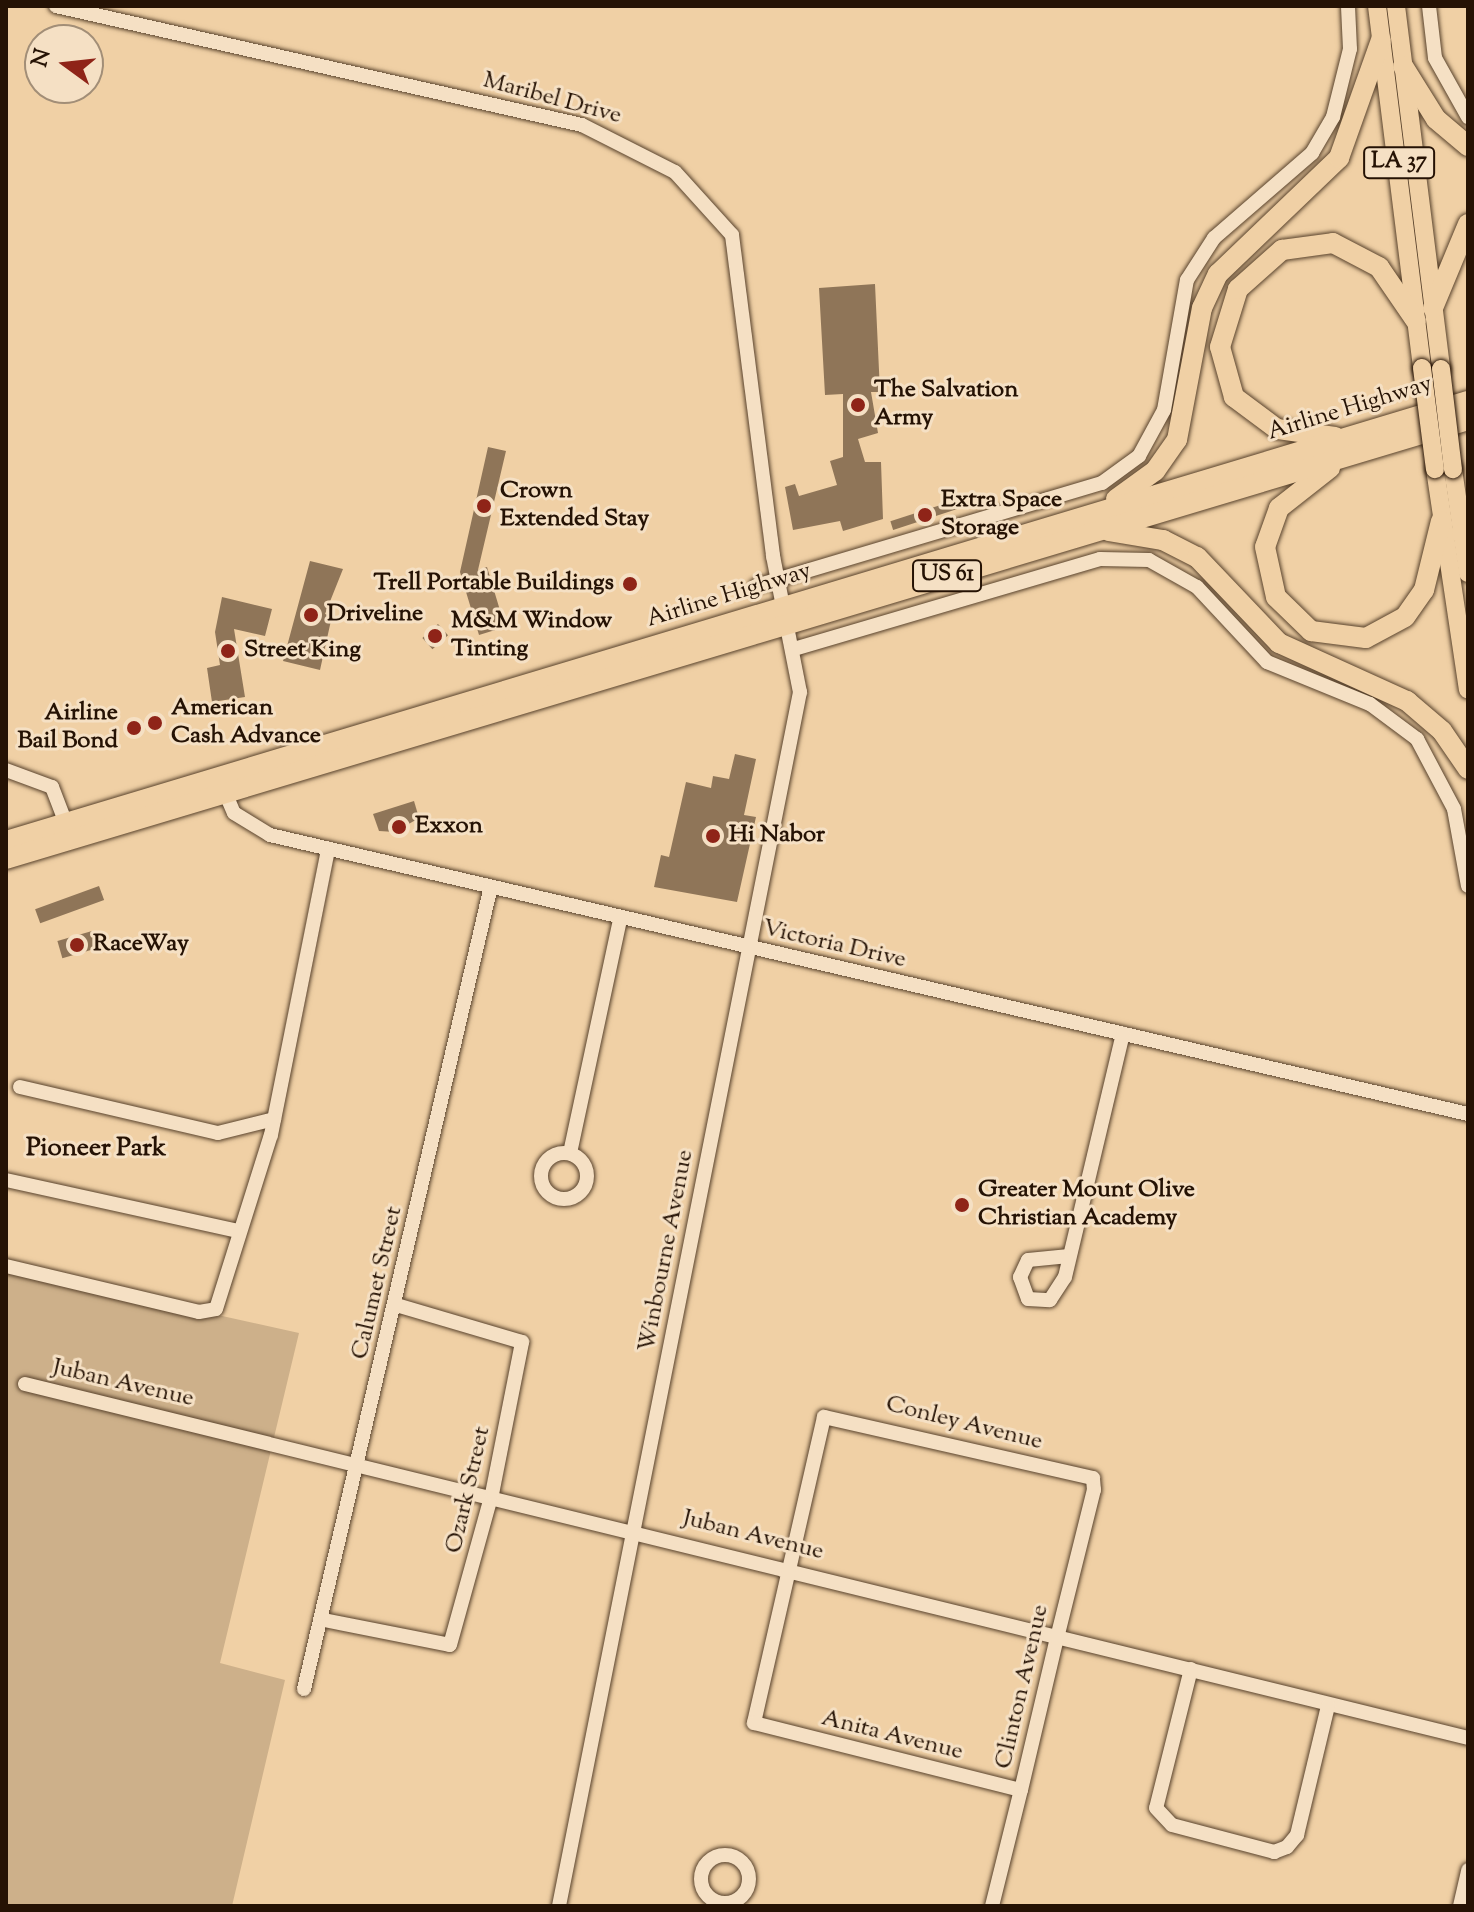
<!DOCTYPE html>
<html>
<head>
<meta charset="utf-8">
<style>
	body { margin:0 }
	#map { position:relative; width:1474px; height:1912px; overflow:hidden; background:#f0d0a5; font-family:"Sorts Mill Goudy",serif }
	div>[style] { position:absolute }
	.green>* { inset:0; background:#cdb08a }
	.building>* { inset:0; background:#8f7558; transform-origin:0 0 }
	.roads { filter:drop-shadow(0 0 2px #58422c) drop-shadow(0 0 2px #58422c) }
	.minor>* { height:14px; margin:-7px; padding:0 7px; transform-origin:7px; border-radius:7px; background:#f5e0c4 }
	.minor>.ring { margin:-7px; padding:0; box-sizing:content-box; background:none; border:14px solid #f5e0c4; border-radius:50% }
	.major>* { height:18px; margin:-9px; padding:0 9px; transform-origin:9px; border-radius:9px; background:#f0d0a5 }
	.highway>* { height:20px; margin:-10px; padding:0 10px; transform-origin:10px; border-radius:10px; background:#f0d0a5 }
	.bridges { filter:drop-shadow(0 0 2px #251204) drop-shadow(0 0 2px #251204) }
	.major-bridge>* { height:18px; margin:-9px; padding:0 9px; transform-origin:9px; border-radius:9px; background:#f0d0a5 }
	.dots>* { width:22px; height:22px; translate:-50% -50%; box-sizing:border-box; border:4px solid #f5e0c4; border-radius:50% }
	span { translate:-50% -50%; white-space:nowrap; text-align:center; line-height:1.15; -webkit-text-stroke:6px #f5e0c4; paint-order:stroke }
	.shield-label span { padding:2px 6px; background:#f5e0c4; border:2px solid; border-radius:6px; -webkit-text-stroke-width:0 }
	.shield-label { font-size:22px; color:#251204; font-weight:700 }
	.street-label { font-size:24px; color:#251204 }
	.poi-label { font-size:24px; color:#251204; font-weight:700 }
	.left { translate:0 -50%; text-align:left }
	.right { translate:-100% -50%; text-align:right }
	.neighbourhood-label { font-size:26px; color:#251204; font-weight:700 }
	.frame { position:absolute; inset:0; border:8px solid #251204; pointer-events:none }
	.north { position:absolute; left:24px; top:24px; width:80px; height:80px; box-sizing:border-box; background:#f5e0c4; border:2px solid #a28e77; border-radius:50%; rotate:285deg; font-size:22px; font-weight:700; line-height:32px; text-align:center; color:#251204 }
	.north::after { content:''; display:block; margin:auto; width:28px; height:36px; background:#8f2418; clip-path:polygon(50% 0,100% 100%,50% 72%,0 100%) }
</style>
</head>
<body>
<div id="map">
	<div class="green">
		<i style="clip-path:polygon(6px 1268px,299px 1333px,220px 1663px,285px 1680px,232px 1906px,6px 1906px)"></i>
	</div>
	<div class="building">
		<i style="clip-path:polygon(875px 284px,880px 392px,871px 392px,878px 433px,858px 439px,865px 462px,881px 462px,883px 519px,843px 531px,840px 521px,793px 530px,785px 487px,795px 484px,799px 496px,837px 485px,830px 461px,843px 457px,843px 394px,825px 395px,819px 288px)"></i>
		<i style="clip-path:polygon(488px 447px,506px 451px,478px 570px,487px 567px,505px 627px,479px 635px,460px 572px)"></i>
		<i style="left:956px;top:500px;width:9px;height:69px;rotate:72deg"></i>
		<i style="clip-path:polygon(310px 561px,343px 569px,325px 614px,332px 616px,320px 670px,283px 661px)"></i>
		<i style="clip-path:polygon(222px 597px,272px 609px,265px 636px,234px 629px,245px 697px,212px 702px,207px 668px,220px 665px,215px 632px)"></i>
		<i style="left:438px;top:624px;width:15px;height:21px;rotate:48deg"></i>
		<i style="clip-path:polygon(735px 754px,756px 759px,744px 815px,756px 817px,737px 902px,654px 887px,661px 855px,669px 857px,686px 782px,711px 788px,713px 776px,729px 779px)"></i>
		<i style="clip-path:polygon(414px 801px,419px 818px,395px 832px,379px 831px,373px 814px)"></i>
		<i style="left:99px;top:886px;width:15px;height:68px;rotate:70deg"></i>
		<i style="left:92px;top:931px;width:18px;height:36px;rotate:74deg"></i>
	</div>
	<div class="roads">
		<div class="minor">
			<i style="left:56px;top:6px;width:539px;rotate:12.75deg"></i>
			<i style="left:582px;top:125px;width:104px;rotate:26.8deg"></i>
			<i style="left:675px;top:172px;width:85px;rotate:47.9deg"></i>
			<i style="left:732px;top:235px;width:324px;rotate:82.7deg"></i>
			<i style="left:773px;top:556px;width:139px;rotate:78.8deg"></i>
			<i style="left:800px;top:692px;width:1238px;rotate:101.23deg"></i>
			<i style="left:1429px;top:6px;width:52px;rotate:83.4deg"></i>
			<i style="left:1435px;top:58px;width:68px;rotate:60.8deg"></i>
			<i style="left:756px;top:586px;width:361px;rotate:-16.6deg"></i>
			<i style="left:1102px;top:483px;width:46px;rotate:-36.1deg"></i>
			<i style="left:1139px;top:456px;width:52px;rotate:-61.5deg"></i>
			<i style="left:1164px;top:410px;width:132px;rotate:-80deg"></i>
			<i style="left:1187px;top:280px;width:50px;rotate:-57.3deg"></i>
			<i style="left:1214px;top:238px;width:130px;rotate:-40.9deg"></i>
			<i style="left:1312px;top:153px;width:42px;rotate:-59.7deg"></i>
			<i style="left:1333px;top:117px;width:70px;rotate:-76deg"></i>
			<i style="left:1350px;top:49px;width:43px;rotate:-92.7deg"></i>
			<i style="left:794px;top:649px;width:319px;rotate:-16.4deg"></i>
			<i style="left:1100px;top:559px;width:49px;rotate:1.2deg"></i>
			<i style="left:1149px;top:560px;width:55px;rotate:29.4deg"></i>
			<i style="left:1197px;top:587px;width:103px;rotate:47deg"></i>
			<i style="left:1267px;top:662px;width:111px;rotate:22.2deg"></i>
			<i style="left:1370px;top:704px;width:59px;rotate:36.7deg"></i>
			<i style="left:1417px;top:739px;width:79px;rotate:62.1deg"></i>
			<i style="left:1454px;top:809px;width:78px;rotate:79.7deg"></i>
			<i style="left:6px;top:770px;width:49px;rotate:20.3deg"></i>
			<i style="left:52px;top:787px;width:39px;rotate:69deg"></i>
			<i style="left:222px;top:785px;width:30px;rotate:67deg"></i>
			<i style="left:234px;top:813px;width:42px;rotate:31.4deg"></i>
			<i style="left:270px;top:835px;width:1230px;rotate:13.11deg"></i>
			<i style="left:20px;top:1087px;width:203px;rotate:13.1deg"></i>
			<i style="left:218px;top:1133px;width:58px;rotate:-14deg"></i>
			<i style="left:570px;top:1153px;width:239px;rotate:-77.9deg"></i>
			<i class="ring" style="left:541px;top:1153px;width:32px;height:32px"></i>
			<i style="left:6px;top:1180px;width:237px;rotate:12.4deg"></i>
			<i style="left:1069px;top:1256px;width:41px;rotate:174.4deg"></i>
			<i style="left:1028px;top:1260px;width:19px;rotate:115deg"></i>
			<i style="left:1020px;top:1277px;width:23px;rotate:70deg"></i>
			<i style="left:1028px;top:1299px;width:22px;rotate:3deg"></i>
			<i style="left:1050px;top:1300px;width:27px;rotate:-57deg"></i>
			<i style="left:1065px;top:1277px;width:250px;rotate:-76.6deg"></i>
			<i style="left:6px;top:1266px;width:198px;rotate:13.4deg"></i>
			<i style="left:199px;top:1312px;width:17px;rotate:-10deg"></i>
			<i style="left:216px;top:1309px;width:182px;rotate:-72.5deg"></i>
			<i style="left:271px;top:1135px;width:292px;rotate:-78.7deg"></i>
			<i style="left:25px;top:1384px;width:1486px;rotate:13.78deg"></i>
			<i style="left:324px;top:1620px;width:128px;rotate:11.2deg"></i>
			<i style="left:450px;top:1645px;width:157px;rotate:-74.5deg"></i>
			<i style="left:492px;top:1494px;width:155px;rotate:-78.8deg"></i>
			<i style="left:522px;top:1342px;width:131px;rotate:-163.6deg"></i>
			<i style="left:1191px;top:1669px;width:143px;rotate:104.1deg"></i>
			<i style="left:1156px;top:1808px;width:23px;rotate:47deg"></i>
			<i style="left:1172px;top:1825px;width:106px;rotate:14.8deg"></i>
			<i style="left:1274px;top:1852px;width:14px;rotate:-21deg"></i>
			<i style="left:1287px;top:1847px;width:16px;rotate:-50deg"></i>
			<i style="left:1297px;top:1835px;width:133px;rotate:-76.5deg"></i>
			<i style="left:304px;top:1689px;width:824px;rotate:-76.89deg"></i>
			<i class="ring" style="left:701px;top:1855px;width:34px;height:34px"></i>
			<i style="left:992px;top:1906px;width:120px;rotate:-76deg"></i>
			<i style="left:1021px;top:1790px;width:156px;rotate:-76.7deg"></i>
			<i style="left:1057px;top:1638px;width:153px;rotate:-76deg"></i>
			<i style="left:1094px;top:1490px;width:12px;rotate:-95deg"></i>
			<i style="left:1093px;top:1478px;width:276px;rotate:-167.2deg"></i>
			<i style="left:824px;top:1417px;width:314px;rotate:102.9deg"></i>
			<i style="left:754px;top:1723px;width:275px;rotate:14.1deg"></i>
			<i style="left:1460px;top:1906px;width:37px;rotate:-77deg"></i>
		</div>
		<div class="major">
			<i style="left:1377px;top:6px;width:365px;rotate:82.9deg"></i>
			<i style="left:1396px;top:6px;width:366px;rotate:82.9deg"></i>
			<i style="left:1435px;top:469px;width:223px;rotate:81.5deg"></i>
			<i style="left:1453px;top:469px;width:105px;rotate:81.8deg"></i>
		</div>
		<div class="highway">
			<i style="left:1403px;top:66px;width:62px;rotate:58.1deg"></i>
			<i style="left:1436px;top:119px;width:42px;rotate:40.2deg"></i>
			<i style="left:1433px;top:308px;width:91px;rotate:-67.4deg"></i>
			<i style="left:1335px;top:437px;width:59px;rotate:-172.1deg"></i>
			<i style="left:1277px;top:429px;width:54px;rotate:-143.3deg"></i>
			<i style="left:1234px;top:397px;width:52px;rotate:-105.6deg"></i>
			<i style="left:1220px;top:347px;width:61px;rotate:-72.8deg"></i>
			<i style="left:1238px;top:289px;width:59px;rotate:-41.6deg"></i>
			<i style="left:1282px;top:250px;width:51px;rotate:-7.8deg"></i>
			<i style="left:1333px;top:243px;width:52px;rotate:27.6deg"></i>
			<i style="left:1379px;top:267px;width:65px;rotate:55.6deg"></i>
			<i style="left:1330px;top:468px;width:65px;rotate:141.9deg"></i>
			<i style="left:1279px;top:508px;width:41px;rotate:109.7deg"></i>
			<i style="left:1265px;top:547px;width:51px;rotate:77.6deg"></i>
			<i style="left:1276px;top:597px;width:49px;rotate:44.2deg"></i>
			<i style="left:1311px;top:631px;width:55px;rotate:7.3deg"></i>
			<i style="left:1366px;top:638px;width:44px;rotate:-28.3deg"></i>
			<i style="left:1405px;top:617px;width:33px;rotate:-55deg"></i>
			<i style="left:1424px;top:590px;width:71px;rotate:-76.2deg"></i>
			<i style="left:1116px;top:499px;width:48px;rotate:-35.7deg"></i>
			<i style="left:1155px;top:471px;width:38px;rotate:-55deg"></i>
			<i style="left:1177px;top:440px;width:134px;rotate:-79.3deg"></i>
			<i style="left:1202px;top:308px;width:38px;rotate:-65deg"></i>
			<i style="left:1218px;top:274px;width:168px;rotate:-43.8deg"></i>
			<i style="left:1339px;top:158px;width:125px;rotate:-70.4deg"></i>
			<i style="left:1108px;top:531px;width:56px;rotate:9.3deg"></i>
			<i style="left:1163px;top:540px;width:38px;rotate:27deg"></i>
			<i style="left:1197px;top:557px;width:119px;rotate:46.4deg"></i>
			<i style="left:1279px;top:643px;width:141px;rotate:24.4deg"></i>
			<i style="left:1407px;top:701px;width:46px;rotate:40.6deg"></i>
			<i style="left:1442px;top:731px;width:46px;rotate:55.6deg"></i>
			<i style="left:1462px;top:534px;width:7px;rotate:27deg"></i>
			<i style="left:6px;top:841px;width:1527px;rotate:-16.75deg"></i>
			<i style="left:6px;top:859px;width:1526px;rotate:-16.71deg"></i>
		</div>
	</div>
	<div class="bridges">
		<div class="major-bridge">
			<i style="left:1422px;top:368px;width:102px;rotate:82.7deg"></i>
			<i style="left:1441px;top:369px;width:101px;rotate:83.2deg"></i>
		</div>
	</div>
	<div class="dots">
		<i style="left:858px;top:405px;background:#8f2418"></i>
		<i style="left:484px;top:506px;background:#8f2418"></i>
		<i style="left:925px;top:515px;background:#8f2418"></i>
		<i style="left:630px;top:584px;background:#8f2418"></i>
		<i style="left:311px;top:615px;background:#8f2418"></i>
		<i style="left:435px;top:636px;background:#8f2418"></i>
		<i style="left:228px;top:651px;background:#8f2418"></i>
		<i style="left:155px;top:723px;background:#8f2418"></i>
		<i style="left:134px;top:728px;background:#8f2418"></i>
		<i style="left:399px;top:827px;background:#8f2418"></i>
		<i style="left:713px;top:836px;background:#8f2418"></i>
		<i style="left:77px;top:945px;background:#8f2418"></i>
		<i style="left:962px;top:1205px;background:#8f2418"></i>
	</div>
	<div class="shield-label">
		<span style="left:1399px;top:163px">LA 37</span>
		<span style="left:947px;top:576px">US 61</span>
	</div>
	<div class="street-label">
		<span style="left:552px;top:99px;rotate:15deg">Maribel Drive</span>
		<span style="left:1350px;top:409px;rotate:-17deg">Airline Highway</span>
		<span style="left:729px;top:596px;rotate:-17deg">Airline Highway</span>
		<span style="left:834px;top:945px;rotate:13deg">Victoria Drive</span>
		<span style="left:667px;top:1251px;rotate:-79deg">Winbourne Avenue</span>
		<span style="left:378px;top:1283px;rotate:-77deg">Calumet Street</span>
		<span style="left:123px;top:1384px;rotate:13deg">Juban Avenue</span>
		<span style="left:964px;top:1424px;rotate:14deg">Conley Avenue</span>
		<span style="left:469px;top:1490px;rotate:-77deg">Ozark Street</span>
		<span style="left:753px;top:1536px;rotate:14deg">Juban Avenue</span>
		<span style="left:1023px;top:1687px;rotate:-77deg">Clinton Avenue</span>
		<span style="left:892px;top:1736px;rotate:14deg">Anita Avenue</span>
	</div>
	<div class="poi-label">
		<span class="left" style="left:874px;top:405px">The Salvation<br>Army</span>
		<span class="left" style="left:500px;top:506px">Crown<br>Extended Stay</span>
		<span class="left" style="left:941px;top:515px">Extra Space<br>Storage</span>
		<span class="right" style="left:614px;top:584px">Trell Portable Buildings</span>
		<span class="left" style="left:327px;top:615px">Driveline</span>
		<span class="left" style="left:451px;top:636px">M&amp;M Window<br>Tinting</span>
		<span class="left" style="left:244px;top:651px">Street King</span>
		<span class="left" style="left:171px;top:723px">American<br>Cash Advance</span>
		<span class="right" style="left:118px;top:728px">Airline<br>Bail Bond</span>
		<span class="left" style="left:415px;top:827px">Exxon</span>
		<span class="left" style="left:729px;top:836px">Hi Nabor</span>
		<span class="left" style="left:93px;top:945px">RaceWay</span>
		<span class="left" style="left:978px;top:1205px">Greater Mount Olive<br>Christian Academy</span>
	</div>
	<div class="neighbourhood-label">
		<span style="left:96px;top:1149px">Pioneer Park</span>
	</div>
	<div class="frame"></div>
	<div class="north">N</div>
</div>
</body>
</html>
